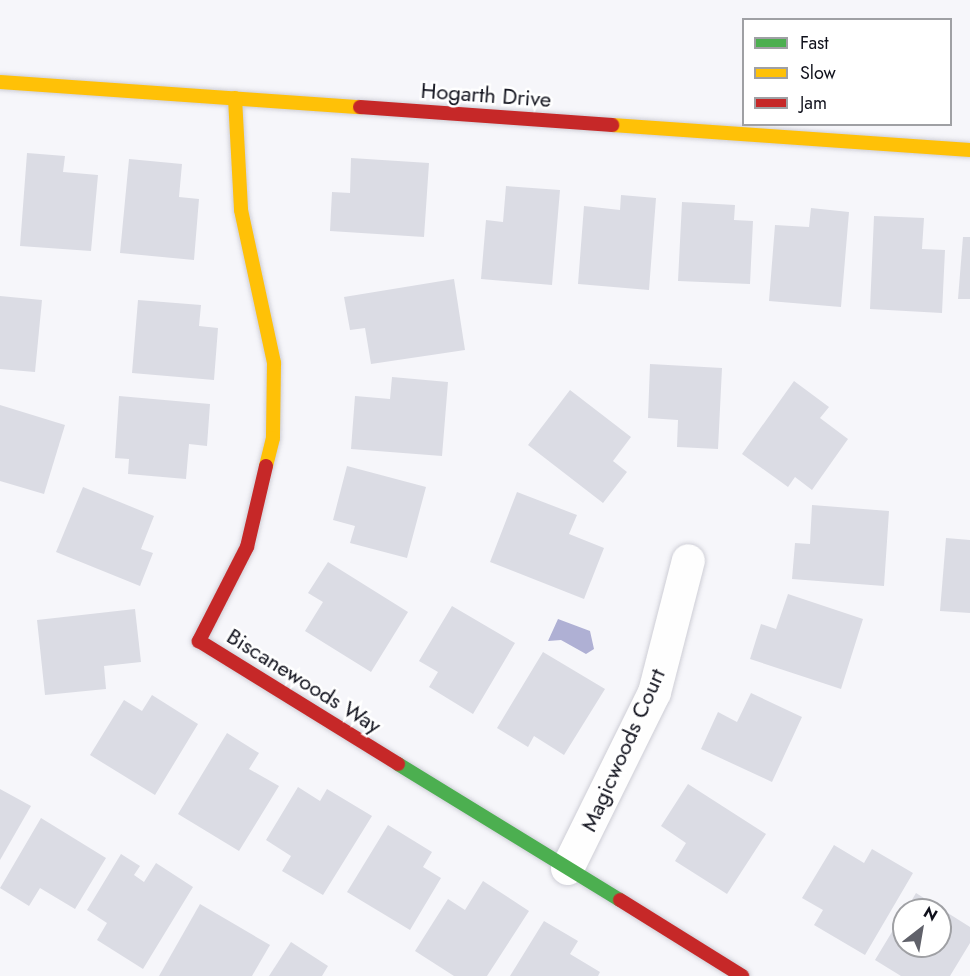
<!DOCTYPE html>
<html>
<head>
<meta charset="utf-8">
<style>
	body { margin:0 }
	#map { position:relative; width:970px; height:976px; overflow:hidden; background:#f6f6fa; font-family:Jost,sans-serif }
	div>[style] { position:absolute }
	.water>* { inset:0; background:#afb0d4 }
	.building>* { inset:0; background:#dbdce4 }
	.roads { filter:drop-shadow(0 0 2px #ceced6) drop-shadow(0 0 2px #ceced6) }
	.street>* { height:33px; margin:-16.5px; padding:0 16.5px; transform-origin:16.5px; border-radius:16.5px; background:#fefefe }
	.fast>* { height:14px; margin:-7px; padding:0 7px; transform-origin:7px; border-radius:7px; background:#4caf50 }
	.slow>* { height:14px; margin:-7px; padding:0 7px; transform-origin:7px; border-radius:7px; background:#ffc107 }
	.jam>* { height:14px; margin:-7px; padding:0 7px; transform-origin:7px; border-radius:7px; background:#c62828 }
	span { translate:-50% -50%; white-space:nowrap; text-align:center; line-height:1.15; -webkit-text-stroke:5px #fff; paint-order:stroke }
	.street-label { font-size:22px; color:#10111c }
	.legend { position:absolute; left:742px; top:18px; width:210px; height:108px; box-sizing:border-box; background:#fff; border:2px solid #9fa0a4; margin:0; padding:8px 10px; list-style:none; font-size:18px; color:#10111c }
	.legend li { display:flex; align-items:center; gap:12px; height:30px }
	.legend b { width:30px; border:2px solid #9fa0a4 }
	.north { position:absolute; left:892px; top:898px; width:60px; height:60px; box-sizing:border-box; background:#fff; border:2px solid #9fa0a4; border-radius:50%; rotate:31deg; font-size:16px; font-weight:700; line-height:24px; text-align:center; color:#10111c }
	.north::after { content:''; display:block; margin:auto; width:21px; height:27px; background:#60616a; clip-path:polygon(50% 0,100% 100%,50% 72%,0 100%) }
</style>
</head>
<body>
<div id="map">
	<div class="water">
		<i style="clip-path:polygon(558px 619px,590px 631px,594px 649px,586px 654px,561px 640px,548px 641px)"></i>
	</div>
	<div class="building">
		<i style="clip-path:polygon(27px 153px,65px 156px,63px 172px,98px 175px,91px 251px,20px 246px)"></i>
		<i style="clip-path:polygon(351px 158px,429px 163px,424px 237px,330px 231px,332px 192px,350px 193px)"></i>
		<i style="clip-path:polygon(129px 159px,182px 164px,179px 197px,199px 199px,194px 260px,120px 253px)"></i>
		<i style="clip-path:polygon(506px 186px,560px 190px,552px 285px,481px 279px,486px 220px,503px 222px)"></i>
		<i style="clip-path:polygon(621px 195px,656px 198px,649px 290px,578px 284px,584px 206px,620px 210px)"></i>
		<i style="clip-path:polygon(682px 202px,735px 205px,734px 220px,753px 221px,750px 284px,678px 281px)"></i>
		<i style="clip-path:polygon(811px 208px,849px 212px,841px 307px,769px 301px,775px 225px,809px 227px)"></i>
		<i style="clip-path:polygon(874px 216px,924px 218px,922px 249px,945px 250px,942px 313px,870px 309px)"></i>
		<i style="clip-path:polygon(963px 237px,970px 237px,970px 299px,958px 299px)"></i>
		<i style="clip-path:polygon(454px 279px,465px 350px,371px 364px,365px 328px,350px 330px,344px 297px)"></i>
		<i style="clip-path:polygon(0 296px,42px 300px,35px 372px,0 369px)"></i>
		<i style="clip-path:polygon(138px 300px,201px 305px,199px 326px,218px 328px,214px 380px,132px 373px)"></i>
		<i style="clip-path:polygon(650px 364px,722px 368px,718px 449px,677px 447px,678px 420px,648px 418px)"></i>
		<i style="clip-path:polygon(392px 377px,448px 382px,442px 456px,351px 449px,355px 396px,390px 399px)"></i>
		<i style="clip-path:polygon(794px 381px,829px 407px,820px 418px,848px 439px,812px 490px,795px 477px,788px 487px,742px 454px)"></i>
		<i style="clip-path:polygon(570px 390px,631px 437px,613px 461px,627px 472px,603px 503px,528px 445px)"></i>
		<i style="clip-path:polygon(119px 396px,210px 404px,207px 446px,189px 444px,186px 479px,128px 474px,129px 459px,115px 458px)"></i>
		<i style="clip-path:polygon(0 405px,65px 425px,44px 494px,0 481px)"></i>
		<i style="clip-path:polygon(347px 466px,426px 487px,407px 558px,350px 543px,355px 526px,333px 520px)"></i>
		<i style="clip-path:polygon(83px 487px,154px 516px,141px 549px,153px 553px,140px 586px,56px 552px)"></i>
		<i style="clip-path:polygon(517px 492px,577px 515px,569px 534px,604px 548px,584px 599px,490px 562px)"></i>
		<i style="clip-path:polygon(812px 505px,889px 511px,884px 586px,792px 579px,795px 543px,810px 544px)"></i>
		<i style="clip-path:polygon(946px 538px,970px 540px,970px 613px,940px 611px)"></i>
		<i style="clip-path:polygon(328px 562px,408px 612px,371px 672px,305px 631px,323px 602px,308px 593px)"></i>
		<i style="clip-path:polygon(788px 594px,863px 619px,841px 689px,750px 659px,761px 624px,776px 629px)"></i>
		<i style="clip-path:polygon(452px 606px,515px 643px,473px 714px,429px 687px,438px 672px,419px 661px)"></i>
		<i style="clip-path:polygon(135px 609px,141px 662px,104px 666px,106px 689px,45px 695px,37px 620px)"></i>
		<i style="clip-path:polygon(543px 652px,605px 689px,564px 755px,534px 736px,528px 747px,497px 728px)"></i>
		<i style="clip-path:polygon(751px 693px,802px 717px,772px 782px,701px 749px,718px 712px,737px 722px)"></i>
		<i style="clip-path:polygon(152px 695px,198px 724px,155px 795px,90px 755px,124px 700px,142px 711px)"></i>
		<i style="clip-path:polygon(227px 733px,259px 753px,249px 769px,279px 786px,239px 851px,178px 814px)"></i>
		<i style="clip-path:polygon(688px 784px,766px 834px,727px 894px,675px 861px,686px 843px,661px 826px)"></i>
		<i style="clip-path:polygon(298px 787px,320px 801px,327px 789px,372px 816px,323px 895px,282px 871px,291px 856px,266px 840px)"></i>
		<i style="clip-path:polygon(0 789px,31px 806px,0 860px)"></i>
		<i style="clip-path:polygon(41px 818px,106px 858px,75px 909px,40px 888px,29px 906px,0 888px)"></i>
		<i style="clip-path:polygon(388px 825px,432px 852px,423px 867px,441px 878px,410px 930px,347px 892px)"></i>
		<i style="clip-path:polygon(834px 845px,864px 863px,872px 849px,913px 873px,865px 955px,814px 925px,823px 910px,802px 898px)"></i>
		<i style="clip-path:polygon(121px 854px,140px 866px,134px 875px,144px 882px,156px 863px,193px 887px,143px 969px,97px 940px,107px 923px,87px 910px)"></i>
		<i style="clip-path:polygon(483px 881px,529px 911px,487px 976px,454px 976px,415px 951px,448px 899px,465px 910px)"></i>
		<i style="clip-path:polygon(916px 893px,970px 927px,970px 943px,950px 976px,901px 976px,875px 960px,904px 912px,904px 946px,940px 946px,940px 910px,906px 910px)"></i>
		<i style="clip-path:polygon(200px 904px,270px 945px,252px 976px,159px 976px)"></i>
		<i style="clip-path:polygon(544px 921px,578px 941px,570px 954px,600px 972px,598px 976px,510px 976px)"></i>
		<i style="clip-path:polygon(291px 942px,328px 966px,322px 976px,269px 976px)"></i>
	</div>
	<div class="roads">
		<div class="street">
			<i style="left:567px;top:868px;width:196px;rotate:-63.7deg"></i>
			<i style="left:654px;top:692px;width:136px;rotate:-75.6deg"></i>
		</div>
		<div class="fast">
			<i style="left:398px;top:764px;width:260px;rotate:31.5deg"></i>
		</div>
		<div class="slow">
			<i style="left:0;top:82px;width:361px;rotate:4deg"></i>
			<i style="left:235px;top:98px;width:112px;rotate:86.9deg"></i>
			<i style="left:241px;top:210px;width:157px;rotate:77.8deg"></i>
			<i style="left:274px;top:363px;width:75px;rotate:90.8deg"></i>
			<i style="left:273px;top:438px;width:29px;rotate:104deg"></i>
			<i style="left:612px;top:125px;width:359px;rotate:4deg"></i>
		</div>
		<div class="jam">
			<i style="left:360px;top:107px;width:253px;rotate:4.1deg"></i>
			<i style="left:266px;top:466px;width:83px;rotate:103.2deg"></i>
			<i style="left:247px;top:547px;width:106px;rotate:117.1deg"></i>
			<i style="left:199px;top:641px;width:234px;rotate:31.7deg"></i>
			<i style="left:620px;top:900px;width:144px;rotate:31.9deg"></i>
		</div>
	</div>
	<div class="street-label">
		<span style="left:486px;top:95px;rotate:4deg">Hogarth Drive</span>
		<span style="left:304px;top:681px;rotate:32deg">Biscanewoods Way</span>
		<span style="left:623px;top:750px;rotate:-66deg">Magicwoods Court</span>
	</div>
	<ul class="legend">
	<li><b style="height:8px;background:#4caf50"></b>Fast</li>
	<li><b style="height:8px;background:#ffc107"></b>Slow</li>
	<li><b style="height:8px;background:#c62828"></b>Jam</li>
	</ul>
	<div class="north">N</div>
</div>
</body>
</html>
